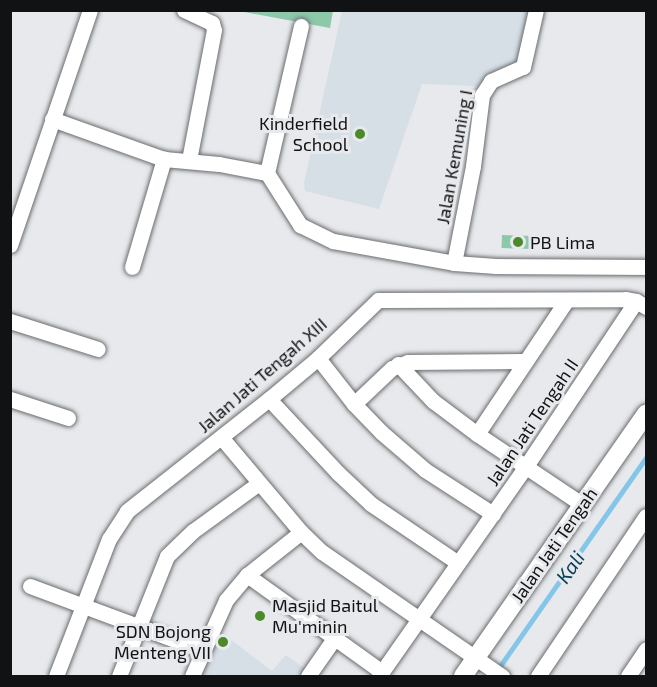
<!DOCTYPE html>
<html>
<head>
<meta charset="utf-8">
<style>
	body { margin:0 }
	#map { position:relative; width:657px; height:687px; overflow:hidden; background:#e7e9ec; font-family:"Exo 2",sans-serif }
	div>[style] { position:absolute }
	.built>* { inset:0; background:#d6dfe6 }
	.green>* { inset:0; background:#8dc8aa; transform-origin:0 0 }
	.stream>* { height:4.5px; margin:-2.25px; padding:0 2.25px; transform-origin:2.25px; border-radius:2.25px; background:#84c6ea }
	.roads { filter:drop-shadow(0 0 2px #6a6c6e) drop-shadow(0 0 2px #6a6c6e) }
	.minor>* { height:15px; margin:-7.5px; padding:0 7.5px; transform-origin:7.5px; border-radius:7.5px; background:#fff }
	.tertiary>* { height:18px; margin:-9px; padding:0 9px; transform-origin:9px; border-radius:9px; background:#fff }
	.dots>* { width:16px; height:16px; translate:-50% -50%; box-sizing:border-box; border:3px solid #e7e9ec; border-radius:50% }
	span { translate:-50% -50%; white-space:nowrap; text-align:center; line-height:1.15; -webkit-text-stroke:6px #e7e9ec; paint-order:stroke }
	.poi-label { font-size:18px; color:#111213 }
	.right { translate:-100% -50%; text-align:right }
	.left { translate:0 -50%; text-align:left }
	.street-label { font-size:18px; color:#111213 }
	.water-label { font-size:20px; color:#074159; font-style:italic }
	.frame { position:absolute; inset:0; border:12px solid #111213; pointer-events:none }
</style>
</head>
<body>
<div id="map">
	<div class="built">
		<i style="clip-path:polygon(342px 11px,529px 11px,517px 64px,476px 86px,422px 84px,379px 209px,305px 191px,304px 183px)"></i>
		<i style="clip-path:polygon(218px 630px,272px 671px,286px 655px,307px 670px,302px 676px,197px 676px)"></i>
	</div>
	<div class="green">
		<i style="clip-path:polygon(239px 11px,333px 11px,330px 28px)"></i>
		<i style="left:502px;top:235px;width:32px;height:13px;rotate:2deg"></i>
	</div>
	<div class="stream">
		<i style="left:498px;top:669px;width:258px;rotate:-55deg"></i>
	</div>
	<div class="roads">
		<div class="minor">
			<i style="left:184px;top:10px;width:31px;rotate:25deg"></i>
			<i style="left:212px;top:23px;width:7px;rotate:74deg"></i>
			<i style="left:214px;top:30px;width:132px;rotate:100.9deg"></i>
			<i style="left:52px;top:119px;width:119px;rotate:19.7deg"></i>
			<i style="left:164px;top:159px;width:55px;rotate:5.2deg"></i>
			<i style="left:219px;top:164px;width:49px;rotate:10.6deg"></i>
			<i style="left:267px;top:173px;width:62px;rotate:57.6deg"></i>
			<i style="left:300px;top:225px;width:37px;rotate:26deg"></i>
			<i style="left:333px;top:241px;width:123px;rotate:10.3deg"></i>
			<i style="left:454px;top:263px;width:42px;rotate:4.1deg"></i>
			<i style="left:496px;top:266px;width:150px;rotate:0.4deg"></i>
			<i style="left:267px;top:173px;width:151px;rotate:-77deg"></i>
			<i style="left:10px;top:245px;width:248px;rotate:-71.2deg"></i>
			<i style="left:454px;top:263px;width:99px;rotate:-78.9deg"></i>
			<i style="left:473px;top:166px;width:72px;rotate:-82.8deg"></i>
			<i style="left:482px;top:95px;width:17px;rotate:-57deg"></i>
			<i style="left:491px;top:81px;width:35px;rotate:-24deg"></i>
			<i style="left:523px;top:67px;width:58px;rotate:-77.2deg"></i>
			<i style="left:132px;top:267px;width:113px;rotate:-73.5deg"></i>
			<i style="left:10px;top:321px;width:92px;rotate:17.7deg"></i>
			<i style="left:318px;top:358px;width:58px;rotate:52deg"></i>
			<i style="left:354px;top:404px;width:39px;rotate:46deg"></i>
			<i style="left:381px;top:432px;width:58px;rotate:40.8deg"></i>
			<i style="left:425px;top:470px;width:81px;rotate:32.9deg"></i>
			<i style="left:398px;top:364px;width:51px;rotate:46.6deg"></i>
			<i style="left:433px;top:401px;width:55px;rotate:36.9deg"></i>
			<i style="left:477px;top:434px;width:128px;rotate:33.8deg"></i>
			<i style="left:10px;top:399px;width:61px;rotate:18.1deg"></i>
			<i style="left:269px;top:399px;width:101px;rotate:47deg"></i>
			<i style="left:338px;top:473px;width:45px;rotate:43.2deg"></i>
			<i style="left:371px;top:504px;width:105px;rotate:34.1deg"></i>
			<i style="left:354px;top:404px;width:52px;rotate:-43.5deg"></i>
			<i style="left:392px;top:368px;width:17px;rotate:-21deg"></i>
			<i style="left:408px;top:362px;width:117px;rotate:-0.5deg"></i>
			<i style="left:477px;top:434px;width:160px;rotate:-56.2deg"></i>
			<i style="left:221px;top:437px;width:124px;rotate:49.9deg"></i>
			<i style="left:301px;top:532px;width:29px;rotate:44deg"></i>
			<i style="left:322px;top:552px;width:219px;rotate:34.6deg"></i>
			<i style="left:247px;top:575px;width:166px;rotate:35.7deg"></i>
			<i style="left:30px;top:586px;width:184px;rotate:20.4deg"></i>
			<i style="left:56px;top:676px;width:147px;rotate:-68.9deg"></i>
			<i style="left:109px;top:539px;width:33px;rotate:-57deg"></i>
			<i style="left:127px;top:511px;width:181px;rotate:-38.3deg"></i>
			<i style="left:269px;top:399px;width:64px;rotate:-39.9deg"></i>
			<i style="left:318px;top:358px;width:83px;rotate:-44deg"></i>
			<i style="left:378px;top:300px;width:248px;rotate:-0.2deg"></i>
			<i style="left:626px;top:299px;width:10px;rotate:11deg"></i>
			<i style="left:636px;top:301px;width:12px;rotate:31deg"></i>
			<i style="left:119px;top:676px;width:129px;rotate:-68.2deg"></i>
			<i style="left:167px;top:556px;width:36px;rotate:-44deg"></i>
			<i style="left:193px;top:531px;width:82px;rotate:-36deg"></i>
			<i style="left:192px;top:676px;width:83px;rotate:-65.9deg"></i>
			<i style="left:226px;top:600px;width:33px;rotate:-50deg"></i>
			<i style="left:247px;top:575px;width:69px;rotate:-38.5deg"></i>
			<i style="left:308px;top:676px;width:44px;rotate:-55.2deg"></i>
			<i style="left:379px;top:676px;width:256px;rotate:-55deg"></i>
			<i style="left:526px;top:466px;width:198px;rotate:-56.3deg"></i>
			<i style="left:538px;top:676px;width:193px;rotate:-56deg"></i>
			<i style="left:628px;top:676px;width:32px;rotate:-56deg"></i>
		</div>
		<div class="tertiary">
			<i style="left:463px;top:676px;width:320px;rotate:-55.1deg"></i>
		</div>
	</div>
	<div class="dots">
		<i style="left:360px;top:134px;background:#4b8929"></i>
		<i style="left:518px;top:242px;background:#4b8929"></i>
		<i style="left:260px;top:616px;background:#4b8929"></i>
		<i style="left:223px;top:642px;background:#4b8929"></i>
	</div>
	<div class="poi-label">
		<span class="right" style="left:348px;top:134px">Kinderfield<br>School</span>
		<span class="left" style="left:530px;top:242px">PB Lima</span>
		<span class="left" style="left:272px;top:616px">Masjid Baitul<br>Mu'minin</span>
		<span class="right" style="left:211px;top:642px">SDN Bojong<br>Menteng VII</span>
	</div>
	<div class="street-label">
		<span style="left:454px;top:157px;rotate:-80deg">Jalan Kemuning I</span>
		<span style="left:262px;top:375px;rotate:-41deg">Jalan Jati Tengah XIII</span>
		<span style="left:532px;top:422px;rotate:-56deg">Jalan Jati Tengah II</span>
		<span style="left:554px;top:545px;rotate:-55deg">Jalan Jati Tengah</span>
	</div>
	<div class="water-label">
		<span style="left:570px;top:567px;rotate:-55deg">Kali</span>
	</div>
	<div class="frame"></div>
</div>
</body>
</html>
